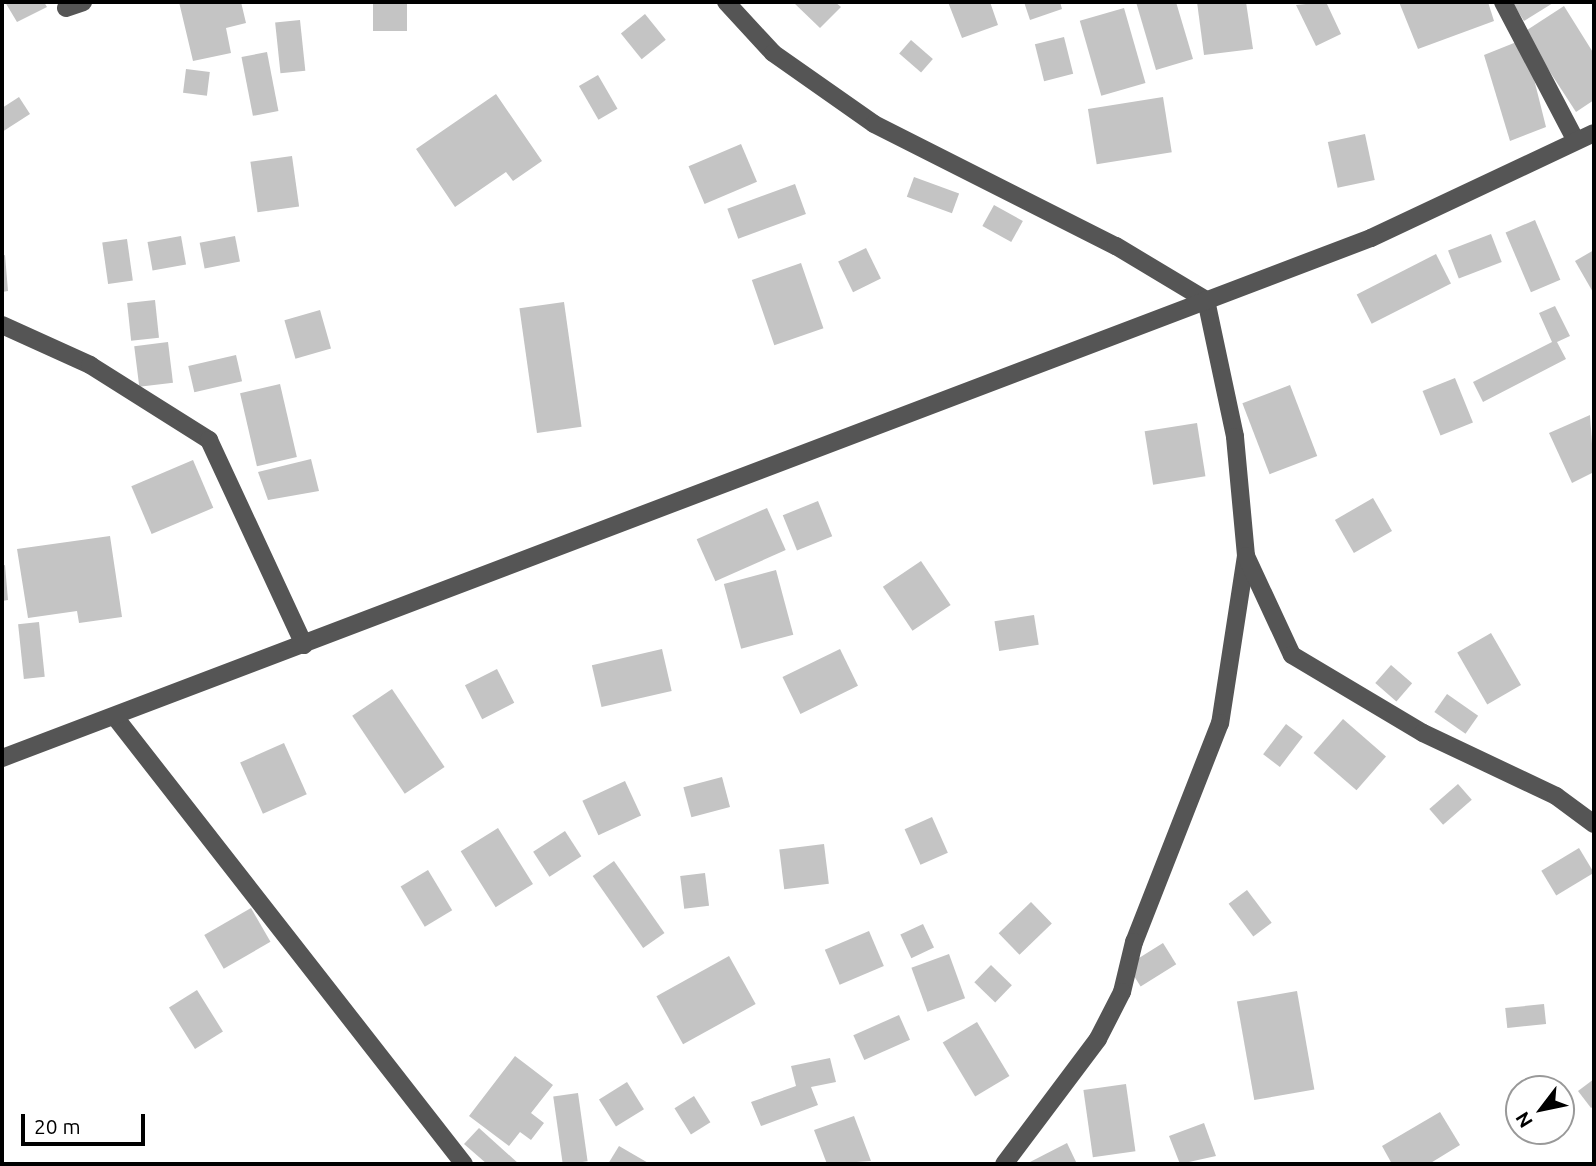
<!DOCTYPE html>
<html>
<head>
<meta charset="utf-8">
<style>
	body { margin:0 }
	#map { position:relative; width:1596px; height:1166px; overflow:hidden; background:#fff; font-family:Ubuntu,sans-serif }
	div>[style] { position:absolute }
	.building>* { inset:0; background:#c4c4c4; transform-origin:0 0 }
	.minor>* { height:18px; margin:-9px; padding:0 9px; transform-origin:9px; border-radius:9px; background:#555 }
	span { translate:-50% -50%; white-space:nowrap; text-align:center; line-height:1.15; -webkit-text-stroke:6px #fff; paint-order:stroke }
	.frame { position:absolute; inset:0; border:4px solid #000; pointer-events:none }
	.north { position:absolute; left:1505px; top:1075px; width:70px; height:70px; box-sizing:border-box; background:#fff; border:2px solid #999; border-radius:50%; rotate:238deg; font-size:19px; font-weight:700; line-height:28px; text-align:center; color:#000 }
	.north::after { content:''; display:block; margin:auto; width:24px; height:32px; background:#000; clip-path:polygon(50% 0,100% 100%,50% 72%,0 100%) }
	.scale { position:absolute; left:21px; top:1114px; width:124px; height:32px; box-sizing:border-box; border:4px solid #000; border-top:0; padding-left:9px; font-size:21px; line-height:24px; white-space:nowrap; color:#000; -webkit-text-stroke:5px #fff; paint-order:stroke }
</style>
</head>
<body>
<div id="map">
	<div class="building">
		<i style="clip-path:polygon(5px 2px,44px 2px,47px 7px,17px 22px)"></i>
		<i style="clip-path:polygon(179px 2px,241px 2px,246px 23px,226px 28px,231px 53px,193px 61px)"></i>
		<i style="left:373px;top:2px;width:34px;height:29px"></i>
		<i style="clip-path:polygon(793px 2px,835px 2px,841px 7px,820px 28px)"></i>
		<i style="clip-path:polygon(948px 2px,990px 2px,998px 25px,962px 38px)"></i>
		<i style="clip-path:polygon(1024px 2px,1060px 2px,1062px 9px,1030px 20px)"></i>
		<i style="clip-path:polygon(1136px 2px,1176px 2px,1193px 59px,1156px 70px)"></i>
		<i style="clip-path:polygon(1197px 2px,1246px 2px,1253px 49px,1204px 55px)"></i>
		<i style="clip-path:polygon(1326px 2px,1341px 34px,1316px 46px,1296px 5px)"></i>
		<i style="clip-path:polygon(1399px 2px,1488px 2px,1494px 21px,1418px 49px)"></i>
		<i style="clip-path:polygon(1512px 2px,1552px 2px,1553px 3px,1524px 21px)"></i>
		<i style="clip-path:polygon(1564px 6px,1594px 54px,1594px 100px,1576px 112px,1524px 32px)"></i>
		<i style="left:1124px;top:8px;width:78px;height:46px;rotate:74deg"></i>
		<i style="left:645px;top:14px;width:33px;height:31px;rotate:51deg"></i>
		<i style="left:300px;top:20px;width:51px;height:25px;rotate:84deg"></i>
		<i style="left:1064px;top:37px;width:38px;height:30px;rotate:76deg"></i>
		<i style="clip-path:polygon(1524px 39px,1546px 127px,1510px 141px,1484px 55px)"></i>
		<i style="left:911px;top:40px;width:29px;height:18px;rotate:41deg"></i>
		<i style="left:267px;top:52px;width:60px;height:26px;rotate:79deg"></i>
		<i style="left:186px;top:69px;width:24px;height:24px;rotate:7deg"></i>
		<i style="left:598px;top:75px;width:39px;height:22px;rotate:60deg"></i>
		<i style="clip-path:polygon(496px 94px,542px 161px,513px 181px,506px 172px,455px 207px,416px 149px)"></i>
		<i style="clip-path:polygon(19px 97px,30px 114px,2px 132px,2px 108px)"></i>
		<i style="left:1163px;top:97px;width:56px;height:76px;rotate:81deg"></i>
		<i style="left:1365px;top:134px;width:47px;height:38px;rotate:78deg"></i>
		<i style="left:741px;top:144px;width:41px;height:57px;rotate:67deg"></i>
		<i style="left:292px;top:156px;width:51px;height:42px;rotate:82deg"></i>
		<i style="left:914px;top:177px;width:48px;height:21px;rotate:20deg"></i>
		<i style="left:795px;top:184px;width:32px;height:72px;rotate:70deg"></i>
		<i style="left:994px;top:205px;width:33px;height:24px;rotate:29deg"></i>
		<i style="left:1535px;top:220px;width:65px;height:32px;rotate:67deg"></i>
		<i style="left:1491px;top:234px;width:30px;height:46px;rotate:69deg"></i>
		<i style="left:181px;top:236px;width:29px;height:34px;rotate:80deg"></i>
		<i style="left:235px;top:236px;width:26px;height:36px;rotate:79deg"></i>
		<i style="left:127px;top:239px;width:42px;height:25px;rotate:82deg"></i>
		<i style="left:866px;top:248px;width:34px;height:31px;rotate:64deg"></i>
		<i style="clip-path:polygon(1594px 250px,1594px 294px,1575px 261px)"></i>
		<i style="left:1436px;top:254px;width:33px;height:89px;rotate:63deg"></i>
		<i style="clip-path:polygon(5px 255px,8px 291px,2px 292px,2px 256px)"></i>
		<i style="left:801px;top:263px;width:69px;height:52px;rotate:71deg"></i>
		<i style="left:155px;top:300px;width:38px;height:28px;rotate:84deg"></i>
		<i style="left:564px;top:302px;width:126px;height:45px;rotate:82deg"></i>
		<i style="clip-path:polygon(1555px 306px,1570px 336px,1557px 342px,1566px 359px,1483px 402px,1473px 382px,1552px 342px,1539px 313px)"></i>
		<i style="left:320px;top:310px;width:40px;height:37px;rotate:74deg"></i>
		<i style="left:168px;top:342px;width:41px;height:34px;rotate:83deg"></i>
		<i style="left:236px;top:355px;width:27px;height:49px;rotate:77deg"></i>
		<i style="left:1455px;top:378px;width:48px;height:35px;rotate:68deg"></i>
		<i style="left:280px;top:384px;width:75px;height:41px;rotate:77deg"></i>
		<i style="left:1290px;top:385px;width:76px;height:51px;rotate:69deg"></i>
		<i style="clip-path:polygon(1590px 415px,1594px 472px,1572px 483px,1549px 433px)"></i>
		<i style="left:1197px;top:423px;width:54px;height:53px;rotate:81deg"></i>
		<i style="clip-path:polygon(311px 459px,319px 491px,268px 500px,258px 472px)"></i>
		<i style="left:193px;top:460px;width:52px;height:67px;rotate:67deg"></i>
		<i style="left:1373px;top:498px;width:38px;height:44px;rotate:60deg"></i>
		<i style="left:818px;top:501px;width:38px;height:38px;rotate:68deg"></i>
		<i style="left:767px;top:508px;width:46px;height:77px;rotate:66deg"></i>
		<i style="clip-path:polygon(110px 536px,122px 617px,79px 623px,77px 611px,28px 618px,17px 549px)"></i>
		<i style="left:921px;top:561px;width:53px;height:46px;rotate:56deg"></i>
		<i style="clip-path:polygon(5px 565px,8px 600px,2px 601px,2px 566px)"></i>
		<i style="left:776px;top:570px;width:67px;height:54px;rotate:75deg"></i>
		<i style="left:1034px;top:615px;width:30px;height:40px;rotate:81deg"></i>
		<i style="left:39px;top:622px;width:55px;height:21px;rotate:84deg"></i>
		<i style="left:1491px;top:633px;width:60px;height:39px;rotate:60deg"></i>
		<i style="left:662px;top:649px;width:43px;height:72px;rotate:77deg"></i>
		<i style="left:840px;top:649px;width:41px;height:64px;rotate:64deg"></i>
		<i style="left:1391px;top:665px;width:28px;height:24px;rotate:41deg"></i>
		<i style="left:497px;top:669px;width:38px;height:36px;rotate:63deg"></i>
		<i style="left:392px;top:689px;width:94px;height:48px;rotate:56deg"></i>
		<i style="left:1447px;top:694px;width:38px;height:22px;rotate:35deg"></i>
		<i style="left:1343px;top:719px;width:57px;height:45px;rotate:41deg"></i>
		<i style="left:1286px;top:724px;width:21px;height:38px;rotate:37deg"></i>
		<i style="left:284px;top:743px;width:56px;height:48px;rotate:66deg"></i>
		<i style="left:722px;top:777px;width:31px;height:40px;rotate:75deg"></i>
		<i style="left:625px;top:781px;width:38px;height:47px;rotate:65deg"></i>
		<i style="left:1458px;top:784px;width:21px;height:38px;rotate:49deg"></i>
		<i style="left:932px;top:817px;width:39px;height:30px;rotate:66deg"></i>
		<i style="left:498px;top:828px;width:66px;height:44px;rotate:58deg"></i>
		<i style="left:565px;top:831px;width:30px;height:38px;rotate:57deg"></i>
		<i style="left:824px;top:844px;width:40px;height:45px;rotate:83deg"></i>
		<i style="left:1579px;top:848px;width:29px;height:44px;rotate:59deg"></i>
		<i style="left:614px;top:861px;width:88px;height:26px;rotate:55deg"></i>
		<i style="left:428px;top:870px;width:47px;height:32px;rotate:59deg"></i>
		<i style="left:705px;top:873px;width:33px;height:25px;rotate:83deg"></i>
		<i style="left:1247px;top:890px;width:41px;height:23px;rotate:53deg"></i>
		<i style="left:1031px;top:902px;width:30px;height:45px;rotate:46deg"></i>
		<i style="left:251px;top:908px;width:39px;height:54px;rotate:60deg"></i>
		<i style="left:923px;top:924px;width:26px;height:25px;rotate:65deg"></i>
		<i style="left:869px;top:931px;width:38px;height:48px;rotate:67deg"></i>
		<i style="left:1163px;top:943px;width:25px;height:42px;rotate:58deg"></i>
		<i style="left:949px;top:954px;width:47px;height:40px;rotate:70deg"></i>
		<i style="left:729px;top:956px;width:55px;height:83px;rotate:61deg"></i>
		<i style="left:991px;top:965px;width:29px;height:24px;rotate:44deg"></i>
		<i style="left:197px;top:990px;width:49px;height:33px;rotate:58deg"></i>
		<i style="left:1297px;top:991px;width:100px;height:61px;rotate:80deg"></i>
		<i style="left:1544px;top:1004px;width:20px;height:39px;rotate:84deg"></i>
		<i style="left:899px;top:1015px;width:27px;height:50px;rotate:66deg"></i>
		<i style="left:977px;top:1022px;width:63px;height:40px;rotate:59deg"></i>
		<i style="clip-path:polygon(515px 1056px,553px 1085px,531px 1113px,544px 1123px,531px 1140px,520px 1132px,509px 1146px,469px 1116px)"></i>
		<i style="clip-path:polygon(830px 1058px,836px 1082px,811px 1087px,818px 1105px,761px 1126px,751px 1102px,796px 1086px,791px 1066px)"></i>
		<i style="clip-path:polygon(1594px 1079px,1594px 1106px,1591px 1108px,1578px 1091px)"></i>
		<i style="left:627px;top:1082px;width:32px;height:33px;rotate:58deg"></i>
		<i style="left:1126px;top:1084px;width:68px;height:43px;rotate:82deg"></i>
		<i style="left:578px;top:1093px;width:69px;height:25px;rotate:82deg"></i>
		<i style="left:694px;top:1096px;width:31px;height:23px;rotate:58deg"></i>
		<i style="clip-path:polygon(1440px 1112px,1460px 1145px,1429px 1164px,1392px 1164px,1382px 1146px)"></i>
		<i style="clip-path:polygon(854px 1116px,871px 1161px,827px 1164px,814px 1130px)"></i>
		<i style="clip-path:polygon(1204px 1123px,1216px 1156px,1180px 1164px,1169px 1136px)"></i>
		<i style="clip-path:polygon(479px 1128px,519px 1164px,487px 1164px,464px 1144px)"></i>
		<i style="clip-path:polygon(1067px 1143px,1077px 1164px,1031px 1164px,1030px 1162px)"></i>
		<i style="clip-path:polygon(619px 1146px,650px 1164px,608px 1164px)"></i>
	</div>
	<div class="minor">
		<i style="left:726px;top:2px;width:69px;rotate:47.3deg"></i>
		<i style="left:773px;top:53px;width:123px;rotate:35.1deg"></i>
		<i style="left:874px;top:124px;width:271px;rotate:26.8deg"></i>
		<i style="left:1116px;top:246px;width:105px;rotate:31deg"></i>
		<i style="left:1206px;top:300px;width:140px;rotate:78deg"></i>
		<i style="left:1235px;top:437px;width:120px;rotate:84.7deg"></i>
		<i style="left:1246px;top:556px;width:169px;rotate:98.8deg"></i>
		<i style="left:1220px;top:723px;width:235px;rotate:111.4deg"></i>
		<i style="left:1134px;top:942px;width:51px;rotate:103.5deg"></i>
		<i style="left:1122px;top:992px;width:53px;rotate:117.1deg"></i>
		<i style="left:1098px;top:1039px;width:156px;rotate:126.9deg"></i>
		<i style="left:1503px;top:2px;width:155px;rotate:62.3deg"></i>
		<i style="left:66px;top:8px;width:18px;rotate:-19deg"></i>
		<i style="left:2px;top:325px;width:97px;rotate:24.4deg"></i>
		<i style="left:90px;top:365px;width:141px;rotate:32.2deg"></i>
		<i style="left:209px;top:440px;width:226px;rotate:65.1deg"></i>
		<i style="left:1246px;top:556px;width:109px;rotate:65.1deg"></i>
		<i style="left:1292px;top:655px;width:152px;rotate:30.8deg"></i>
		<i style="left:1423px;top:733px;width:147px;rotate:25.3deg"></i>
		<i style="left:1556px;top:796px;width:47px;rotate:36.4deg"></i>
		<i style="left:115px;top:717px;width:567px;rotate:52.02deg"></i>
		<i style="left:2px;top:758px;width:1464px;rotate:-20.8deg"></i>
		<i style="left:1371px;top:238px;width:246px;rotate:-25.2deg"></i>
	</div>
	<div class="frame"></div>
	<div class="north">N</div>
	<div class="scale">20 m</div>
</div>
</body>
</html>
